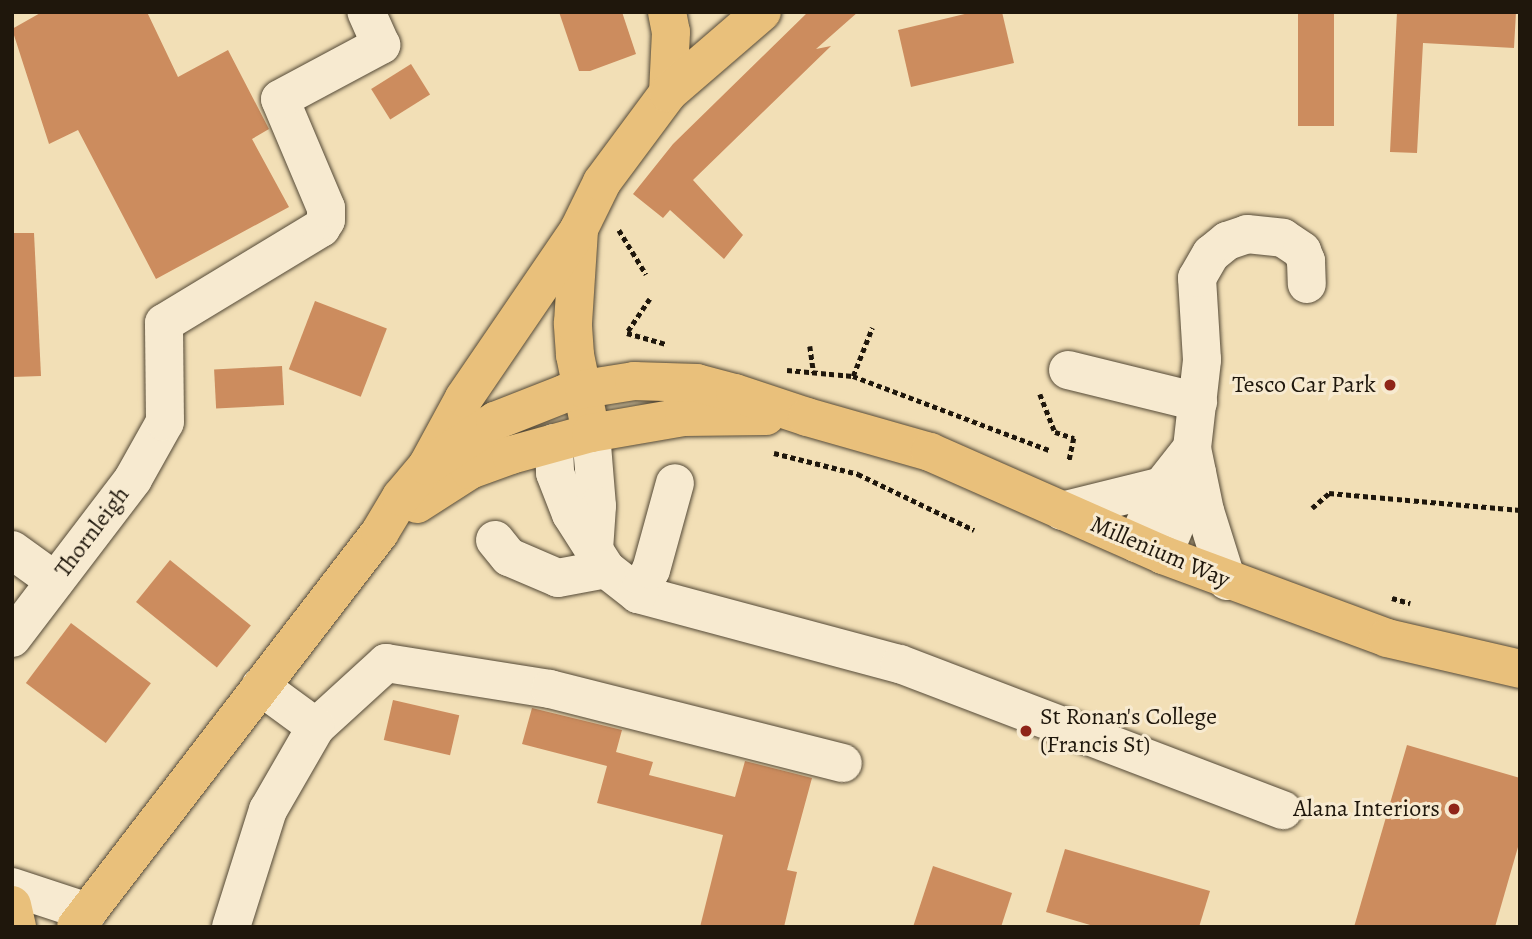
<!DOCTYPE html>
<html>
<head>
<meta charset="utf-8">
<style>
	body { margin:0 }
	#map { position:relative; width:1532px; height:939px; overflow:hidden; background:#f2dfb6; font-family:Alegreya,serif }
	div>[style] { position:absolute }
	.building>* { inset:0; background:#cc8c5e; transform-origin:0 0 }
	.path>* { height:4.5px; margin-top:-2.25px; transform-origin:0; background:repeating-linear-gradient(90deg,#1f170c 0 5px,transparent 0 8.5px) }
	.roads { filter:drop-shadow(0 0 2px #544936) drop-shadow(0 0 2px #544936) }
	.minor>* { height:38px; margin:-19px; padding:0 19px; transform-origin:19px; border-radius:19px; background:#f7ead0 }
	.major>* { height:38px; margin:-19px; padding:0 19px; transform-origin:19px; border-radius:19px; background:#e9c07b }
	.highway>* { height:38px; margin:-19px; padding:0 19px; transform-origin:19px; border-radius:19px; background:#e9c07b }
	.dots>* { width:19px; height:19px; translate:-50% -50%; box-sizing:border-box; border:4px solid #f7ead0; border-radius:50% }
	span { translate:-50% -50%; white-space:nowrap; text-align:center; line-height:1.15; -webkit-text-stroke:6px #f7ead0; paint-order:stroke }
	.poi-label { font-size:24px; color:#1f170c }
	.right { translate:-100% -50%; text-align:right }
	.left { translate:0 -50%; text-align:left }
	.street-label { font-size:24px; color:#1f170c }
	.frame { position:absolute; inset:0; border:14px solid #1f170c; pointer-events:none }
</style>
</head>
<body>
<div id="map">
	<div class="building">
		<i style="clip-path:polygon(42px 12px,147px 12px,178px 77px,228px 50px,269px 129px,252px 139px,289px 207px,156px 279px,78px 130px,49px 144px,12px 29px)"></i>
		<i style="clip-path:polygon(559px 12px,622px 12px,636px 54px,590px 71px,579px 71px)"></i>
		<i style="clip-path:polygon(808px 12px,858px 12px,816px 49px,831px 46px,693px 180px,743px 235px,724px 259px,670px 210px,663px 218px,633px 194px,673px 144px)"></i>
		<i style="clip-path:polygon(973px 12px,1002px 12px,1014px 63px,911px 87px,898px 30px)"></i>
		<i style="left:1298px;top:12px;width:36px;height:114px"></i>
		<i style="clip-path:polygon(1397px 12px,1516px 12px,1514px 48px,1423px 43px,1417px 153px,1390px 152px)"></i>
		<i style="left:411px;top:64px;width:36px;height:47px;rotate:58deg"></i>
		<i style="clip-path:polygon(12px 233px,34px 233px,41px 376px,12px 377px)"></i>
		<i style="left:315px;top:301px;width:77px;height:73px;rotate:21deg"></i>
		<i style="left:282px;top:366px;width:39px;height:68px;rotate:87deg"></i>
		<i style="left:170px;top:560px;width:104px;height:54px;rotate:39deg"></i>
		<i style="left:71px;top:623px;width:100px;height:75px;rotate:37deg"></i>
		<i style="left:393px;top:700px;width:68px;height:41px;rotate:13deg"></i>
		<i style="clip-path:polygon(532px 708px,622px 730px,616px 752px,653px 762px,649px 775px,735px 797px,745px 761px,812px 778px,787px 870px,797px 872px,784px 927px,700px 927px,723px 835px,597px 803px,607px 766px,522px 744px)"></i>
		<i style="clip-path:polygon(1407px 745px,1520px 778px,1520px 840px,1495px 927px,1354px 927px)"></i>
		<i style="clip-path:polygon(1065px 849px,1210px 891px,1199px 927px,1097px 927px,1046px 912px)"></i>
		<i style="clip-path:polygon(933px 866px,1012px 893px,1001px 927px,913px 927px)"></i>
	</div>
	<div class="path">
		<i style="left:619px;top:230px;width:52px;rotate:58.5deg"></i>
		<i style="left:650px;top:299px;width:41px;rotate:124.1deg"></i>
		<i style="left:627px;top:333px;width:41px;rotate:15.8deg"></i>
		<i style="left:810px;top:346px;width:27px;rotate:82deg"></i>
		<i style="left:787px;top:370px;width:66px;rotate:5.2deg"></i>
		<i style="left:853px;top:376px;width:210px;rotate:20.7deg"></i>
		<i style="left:853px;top:376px;width:52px;rotate:-68.4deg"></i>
		<i style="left:1040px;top:394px;width:41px;rotate:68.5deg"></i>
		<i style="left:1055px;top:432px;width:20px;rotate:18deg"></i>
		<i style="left:1074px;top:438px;width:24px;rotate:102deg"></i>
		<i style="left:774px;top:453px;width:87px;rotate:14deg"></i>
		<i style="left:858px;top:474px;width:129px;rotate:25.8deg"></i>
		<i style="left:1312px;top:508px;width:23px;rotate:-41deg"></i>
		<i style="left:1329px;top:493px;width:192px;rotate:5.1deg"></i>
		<i style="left:1392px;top:598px;width:19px;rotate:16deg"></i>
	</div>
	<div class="roads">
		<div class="minor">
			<i style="left:1068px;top:370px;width:134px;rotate:13.8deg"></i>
			<i style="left:591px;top:433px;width:73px;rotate:85.3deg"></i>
			<i style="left:597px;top:506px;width:44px;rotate:93.9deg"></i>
			<i style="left:554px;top:443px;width:30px;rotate:88deg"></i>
			<i style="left:555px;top:473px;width:44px;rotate:68.7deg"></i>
			<i style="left:571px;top:514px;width:65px;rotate:57.5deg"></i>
			<i style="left:606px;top:569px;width:41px;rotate:38deg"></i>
			<i style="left:638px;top:594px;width:271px;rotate:15deg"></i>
			<i style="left:900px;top:664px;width:410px;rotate:20.9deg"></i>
			<i style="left:1062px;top:511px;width:103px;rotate:-14deg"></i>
			<i style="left:495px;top:540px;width:22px;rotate:51deg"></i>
			<i style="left:509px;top:557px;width:53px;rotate:23.2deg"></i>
			<i style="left:558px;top:578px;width:49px;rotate:-10.6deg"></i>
			<i style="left:1136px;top:543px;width:63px;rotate:-65.5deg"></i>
			<i style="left:1162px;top:486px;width:48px;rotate:-51.7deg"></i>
			<i style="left:12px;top:550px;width:53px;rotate:35.8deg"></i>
			<i style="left:1163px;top:555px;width:89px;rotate:-67.5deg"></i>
			<i style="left:1227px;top:581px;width:73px;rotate:-107.4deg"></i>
			<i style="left:1205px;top:511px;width:64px;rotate:-101.7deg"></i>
			<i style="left:1192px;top:448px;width:89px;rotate:-83.5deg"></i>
			<i style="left:1202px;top:360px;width:82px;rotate:-93.5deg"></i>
			<i style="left:1197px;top:278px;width:28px;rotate:-60deg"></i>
			<i style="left:1211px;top:254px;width:21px;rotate:-39deg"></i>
			<i style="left:1227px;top:241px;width:21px;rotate:-19deg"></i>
			<i style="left:1247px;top:234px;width:36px;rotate:6deg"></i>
			<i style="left:1283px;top:238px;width:23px;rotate:34deg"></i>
			<i style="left:1302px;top:251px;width:11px;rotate:68deg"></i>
			<i style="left:1306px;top:261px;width:23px;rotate:88deg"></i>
			<i style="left:638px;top:594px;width:27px;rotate:-62deg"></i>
			<i style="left:651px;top:570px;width:90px;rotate:-74.6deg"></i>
			<i style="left:12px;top:638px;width:200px;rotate:-52.7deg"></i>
			<i style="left:133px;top:479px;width:65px;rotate:-60.7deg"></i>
			<i style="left:165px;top:422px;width:99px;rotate:-90.6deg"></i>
			<i style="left:164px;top:323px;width:184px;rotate:-31.2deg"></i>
			<i style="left:321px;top:228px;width:9px;rotate:-58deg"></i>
			<i style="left:326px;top:220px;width:12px;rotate:-90deg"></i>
			<i style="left:326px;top:208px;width:118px;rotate:-112.9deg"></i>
			<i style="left:280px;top:99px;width:115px;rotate:-28.1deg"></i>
			<i style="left:381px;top:45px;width:36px;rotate:-114deg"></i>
			<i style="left:316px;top:727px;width:95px;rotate:-42.4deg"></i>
			<i style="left:386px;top:663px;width:166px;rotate:9deg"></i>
			<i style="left:550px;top:689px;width:302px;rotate:14.2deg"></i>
			<i style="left:12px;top:887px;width:80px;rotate:18.2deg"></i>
			<i style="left:231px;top:927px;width:123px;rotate:-72.5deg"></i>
			<i style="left:268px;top:810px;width:96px;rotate:-60deg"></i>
			<i style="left:316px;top:727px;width:69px;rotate:-143.8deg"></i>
		</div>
		<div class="major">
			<i style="left:667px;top:12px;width:20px;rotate:79deg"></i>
			<i style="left:671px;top:32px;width:61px;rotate:92.8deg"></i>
			<i style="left:591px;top:433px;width:80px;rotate:-101.6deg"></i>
			<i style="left:575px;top:355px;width:32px;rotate:-94deg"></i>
			<i style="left:573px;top:323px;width:94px;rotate:-86.3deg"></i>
			<i style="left:579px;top:229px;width:52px;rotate:-63.9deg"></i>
			<i style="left:602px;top:182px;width:111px;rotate:-53.4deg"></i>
			<i style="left:668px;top:93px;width:124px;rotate:-40.8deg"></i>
			<i style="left:427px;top:466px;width:77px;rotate:-61.4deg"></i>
			<i style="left:464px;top:398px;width:202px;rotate:-55.7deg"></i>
		</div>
		<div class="highway">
			<i style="left:417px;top:504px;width:63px;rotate:-32.7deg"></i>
			<i style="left:470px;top:470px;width:44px;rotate:-20.1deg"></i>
			<i style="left:511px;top:455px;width:83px;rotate:-15.4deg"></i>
			<i style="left:591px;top:433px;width:94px;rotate:-9.8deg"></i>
			<i style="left:684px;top:417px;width:82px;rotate:-0.7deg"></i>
			<i style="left:12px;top:905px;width:23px;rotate:77deg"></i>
			<i style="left:76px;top:927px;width:498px;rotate:-52.4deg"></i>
			<i style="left:380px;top:532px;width:41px;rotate:-59deg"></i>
			<i style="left:401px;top:497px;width:40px;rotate:-50deg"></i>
			<i style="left:427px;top:466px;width:82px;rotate:-33.5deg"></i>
			<i style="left:495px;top:421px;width:76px;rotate:-21.5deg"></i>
			<i style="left:566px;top:393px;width:18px;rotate:-13deg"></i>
			<i style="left:584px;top:389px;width:51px;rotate:-9.1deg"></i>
			<i style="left:634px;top:381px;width:63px;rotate:1.8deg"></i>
			<i style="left:697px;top:383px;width:39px;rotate:15deg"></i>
			<i style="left:735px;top:393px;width:76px;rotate:18.4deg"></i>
			<i style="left:807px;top:417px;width:128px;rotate:15.9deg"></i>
			<i style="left:930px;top:452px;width:255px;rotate:23.8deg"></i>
			<i style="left:1163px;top:555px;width:239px;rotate:20.3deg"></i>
			<i style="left:1387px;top:638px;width:137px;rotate:13.1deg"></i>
		</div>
	</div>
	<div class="dots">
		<i style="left:1390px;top:385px;background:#8f2418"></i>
		<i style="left:1026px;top:731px;background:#8f2418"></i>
		<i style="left:1454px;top:809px;background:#8f2418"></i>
	</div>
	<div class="poi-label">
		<span class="right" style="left:1376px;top:385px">Tesco Car Park</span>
		<span class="left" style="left:1040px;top:731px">St Ronan's College<br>(Francis St)</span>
		<span class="right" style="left:1440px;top:809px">Alana Interiors</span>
	</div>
	<div class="street-label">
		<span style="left:92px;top:532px;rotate:-53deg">Thornleigh</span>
		<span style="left:1160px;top:552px;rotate:23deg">Millenium Way</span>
	</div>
	<div class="frame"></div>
</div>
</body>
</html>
